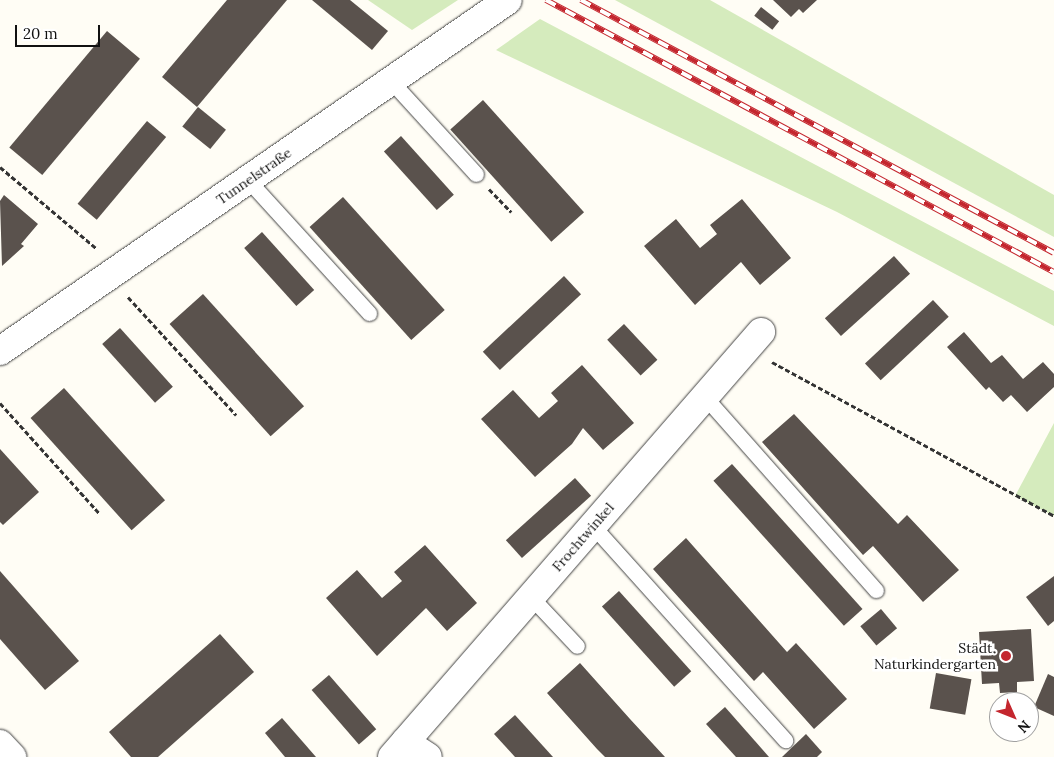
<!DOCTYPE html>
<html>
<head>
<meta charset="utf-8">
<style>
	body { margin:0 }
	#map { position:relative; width:1054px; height:757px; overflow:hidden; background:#fffdf5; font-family:Lora,serif }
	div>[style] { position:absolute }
	.green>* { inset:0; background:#d5ebbd }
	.building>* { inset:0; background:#5a524d; transform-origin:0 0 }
	.path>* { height:3px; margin-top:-1.5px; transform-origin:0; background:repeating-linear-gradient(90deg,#333 0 5px,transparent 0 7.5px) }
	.roads { filter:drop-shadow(0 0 1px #444) drop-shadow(0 0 1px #444) }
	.service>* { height:15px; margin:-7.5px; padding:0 7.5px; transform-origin:7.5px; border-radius:7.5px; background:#fff }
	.minor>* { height:28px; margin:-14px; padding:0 14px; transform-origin:14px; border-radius:14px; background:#fff }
	.tertiary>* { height:28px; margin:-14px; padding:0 14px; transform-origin:14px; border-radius:14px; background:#fff }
	.rail>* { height:5.5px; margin-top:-2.75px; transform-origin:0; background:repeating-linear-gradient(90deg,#fff 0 11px,#c4262e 0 22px); box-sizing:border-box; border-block:1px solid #c4262e }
	.dots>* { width:14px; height:14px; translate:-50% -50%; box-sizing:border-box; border:2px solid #fff; border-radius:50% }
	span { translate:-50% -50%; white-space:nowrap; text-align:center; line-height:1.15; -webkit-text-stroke:5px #fff; paint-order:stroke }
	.street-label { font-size:14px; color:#111 }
	.poi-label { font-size:14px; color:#111 }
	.right { translate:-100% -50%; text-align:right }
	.north { position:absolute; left:989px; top:692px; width:50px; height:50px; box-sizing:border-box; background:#fff; border:1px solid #a0a0a0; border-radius:50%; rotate:134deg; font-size:14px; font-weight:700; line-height:20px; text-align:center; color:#111 }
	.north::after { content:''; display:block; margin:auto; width:18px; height:22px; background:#c4262e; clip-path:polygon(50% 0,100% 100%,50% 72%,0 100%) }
	.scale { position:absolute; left:15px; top:25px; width:85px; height:22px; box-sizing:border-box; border:2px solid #111; border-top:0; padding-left:6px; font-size:15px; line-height:18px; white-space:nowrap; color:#111; -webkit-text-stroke:4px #fff; paint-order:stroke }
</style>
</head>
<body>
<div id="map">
	<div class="green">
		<i style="clip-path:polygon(368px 0,458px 0,412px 30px)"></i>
		<i style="clip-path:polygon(615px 0,710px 0,1054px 195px,1054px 237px)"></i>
		<i style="clip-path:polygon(540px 19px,1054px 291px,1054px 326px,837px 212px,496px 50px)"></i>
		<i style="clip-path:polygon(1054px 423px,1054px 516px,1015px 496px)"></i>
	</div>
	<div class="building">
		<i style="clip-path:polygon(227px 0,287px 0,197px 107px,162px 77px)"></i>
		<i style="clip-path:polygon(312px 0,350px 0,388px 31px,372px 50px)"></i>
		<i style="clip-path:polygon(773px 0,817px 0,803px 13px,799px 9px,791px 17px)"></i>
		<i style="left:761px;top:7px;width:23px;height:11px;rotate:38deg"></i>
		<i style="left:107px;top:31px;width:43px;height:152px;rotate:40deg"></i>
		<i style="left:483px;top:100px;width:151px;height:44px;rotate:48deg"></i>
		<i style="left:198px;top:107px;width:36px;height:25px;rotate:39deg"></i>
		<i style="left:147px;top:121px;width:25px;height:108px;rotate:40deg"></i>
		<i style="left:401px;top:136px;width:79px;height:23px;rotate:48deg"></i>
		<i style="clip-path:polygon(4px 195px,38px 224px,21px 244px,24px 246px,2px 266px,0 201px)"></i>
		<i style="left:343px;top:197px;width:152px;height:45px;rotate:48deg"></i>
		<i style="clip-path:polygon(742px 199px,791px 258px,760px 285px,741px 262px,695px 305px,644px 246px,676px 219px,700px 248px,717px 234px,710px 225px)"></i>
		<i style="left:262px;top:232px;width:78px;height:24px;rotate:48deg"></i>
		<i style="left:894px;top:256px;width:24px;height:93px;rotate:48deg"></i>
		<i style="left:564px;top:276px;width:25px;height:111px;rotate:47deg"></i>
		<i style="left:203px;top:294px;width:151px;height:45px;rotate:48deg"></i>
		<i style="left:933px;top:300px;width:23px;height:93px;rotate:47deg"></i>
		<i style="left:624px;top:324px;width:49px;height:23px;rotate:47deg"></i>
		<i style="left:120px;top:328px;width:79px;height:24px;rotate:48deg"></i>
		<i style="clip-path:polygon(964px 332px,991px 363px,1002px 355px,1023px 379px,1043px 362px,1054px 374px,1054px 387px,1027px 412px,1011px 395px,1003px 402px,989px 387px,986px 390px,947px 347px)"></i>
		<i style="clip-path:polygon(582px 365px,634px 423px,603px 450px,583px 428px,572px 444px,535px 477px,481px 419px,513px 390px,539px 418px,558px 401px,551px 393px)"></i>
		<i style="left:64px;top:388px;width:151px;height:45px;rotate:48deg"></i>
		<i style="clip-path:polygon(794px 414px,898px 524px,907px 515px,959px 570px,923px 602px,873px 546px,863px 555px,762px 442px)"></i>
		<i style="clip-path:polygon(0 449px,39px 492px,3px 525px,0 522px)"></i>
		<i style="left:732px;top:464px;width:195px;height:25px;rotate:48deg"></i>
		<i style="left:575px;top:478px;width:24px;height:93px;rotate:48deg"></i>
		<i style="clip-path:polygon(686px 538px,787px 652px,796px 643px,847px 699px,814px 729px,763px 672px,754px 681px,653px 569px)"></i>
		<i style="clip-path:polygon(425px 545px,477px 603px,447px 631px,426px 608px,377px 656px,326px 598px,357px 570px,382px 598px,402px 581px,394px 572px)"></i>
		<i style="clip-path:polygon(0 571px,79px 661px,45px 690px,0 639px)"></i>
		<i style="clip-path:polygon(1054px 576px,1054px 621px,1048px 626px,1026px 597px)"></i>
		<i style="left:619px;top:591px;width:108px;height:23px;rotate:48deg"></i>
		<i style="left:881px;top:609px;width:25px;height:27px;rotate:50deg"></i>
		<i style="clip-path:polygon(1031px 629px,1034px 681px,1017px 682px,1017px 692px,1000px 693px,999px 683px,982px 684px,979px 632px)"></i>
		<i style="clip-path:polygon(220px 634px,254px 672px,158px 757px,131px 757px,109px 732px)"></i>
		<i style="clip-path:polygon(580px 663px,630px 719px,665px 757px,605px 757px,597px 749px,547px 693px)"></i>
		<i style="left:936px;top:673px;width:36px;height:36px;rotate:10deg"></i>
		<i style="clip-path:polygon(1048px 674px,1054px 677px,1054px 716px,1034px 707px)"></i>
		<i style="left:329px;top:675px;width:72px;height:23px;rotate:49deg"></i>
		<i style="clip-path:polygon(725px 707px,769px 757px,736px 757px,706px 724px)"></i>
		<i style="clip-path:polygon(515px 715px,553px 757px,515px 757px,494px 734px)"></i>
		<i style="clip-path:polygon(282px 718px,316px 757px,285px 757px,265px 733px)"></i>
		<i style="clip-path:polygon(806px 734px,822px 752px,817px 757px,782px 757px)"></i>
	</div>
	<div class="path">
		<i style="left:0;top:167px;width:127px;rotate:40.2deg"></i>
		<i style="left:489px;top:189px;width:32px;rotate:46deg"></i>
		<i style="left:128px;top:297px;width:160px;rotate:47.5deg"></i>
		<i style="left:772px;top:362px;width:321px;rotate:28.6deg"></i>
		<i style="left:0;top:403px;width:148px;rotate:48deg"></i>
	</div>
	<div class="roads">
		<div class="service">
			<i style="left:391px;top:81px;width:126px;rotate:47.6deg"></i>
			<i style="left:248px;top:180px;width:180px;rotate:47.7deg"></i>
			<i style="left:705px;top:397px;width:258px;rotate:48.5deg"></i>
			<i style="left:593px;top:526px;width:288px;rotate:48.1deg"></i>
			<i style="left:531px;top:597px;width:67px;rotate:46.8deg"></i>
		</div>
		<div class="minor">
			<i style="left:405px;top:742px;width:27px;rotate:33deg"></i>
			<i style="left:0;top:744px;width:18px;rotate:47deg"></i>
			<i style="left:392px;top:757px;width:563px;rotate:-49.03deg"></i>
		</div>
		<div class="tertiary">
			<i style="left:0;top:351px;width:617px;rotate:-34.64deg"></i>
		</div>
	</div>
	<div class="rail">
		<i style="left:546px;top:0;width:576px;rotate:28.17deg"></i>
		<i style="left:581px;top:0;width:536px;rotate:28.14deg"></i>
	</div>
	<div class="dots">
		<i style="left:1006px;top:656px;background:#c4262e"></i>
	</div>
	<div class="street-label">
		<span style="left:254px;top:176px;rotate:-35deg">Tunnelstraße</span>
		<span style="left:583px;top:537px;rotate:-49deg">Frochtwinkel</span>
	</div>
	<div class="poi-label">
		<span class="right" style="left:996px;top:656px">Städt.<br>Naturkindergarten</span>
	</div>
	<div class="north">N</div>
	<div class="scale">20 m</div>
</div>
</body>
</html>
